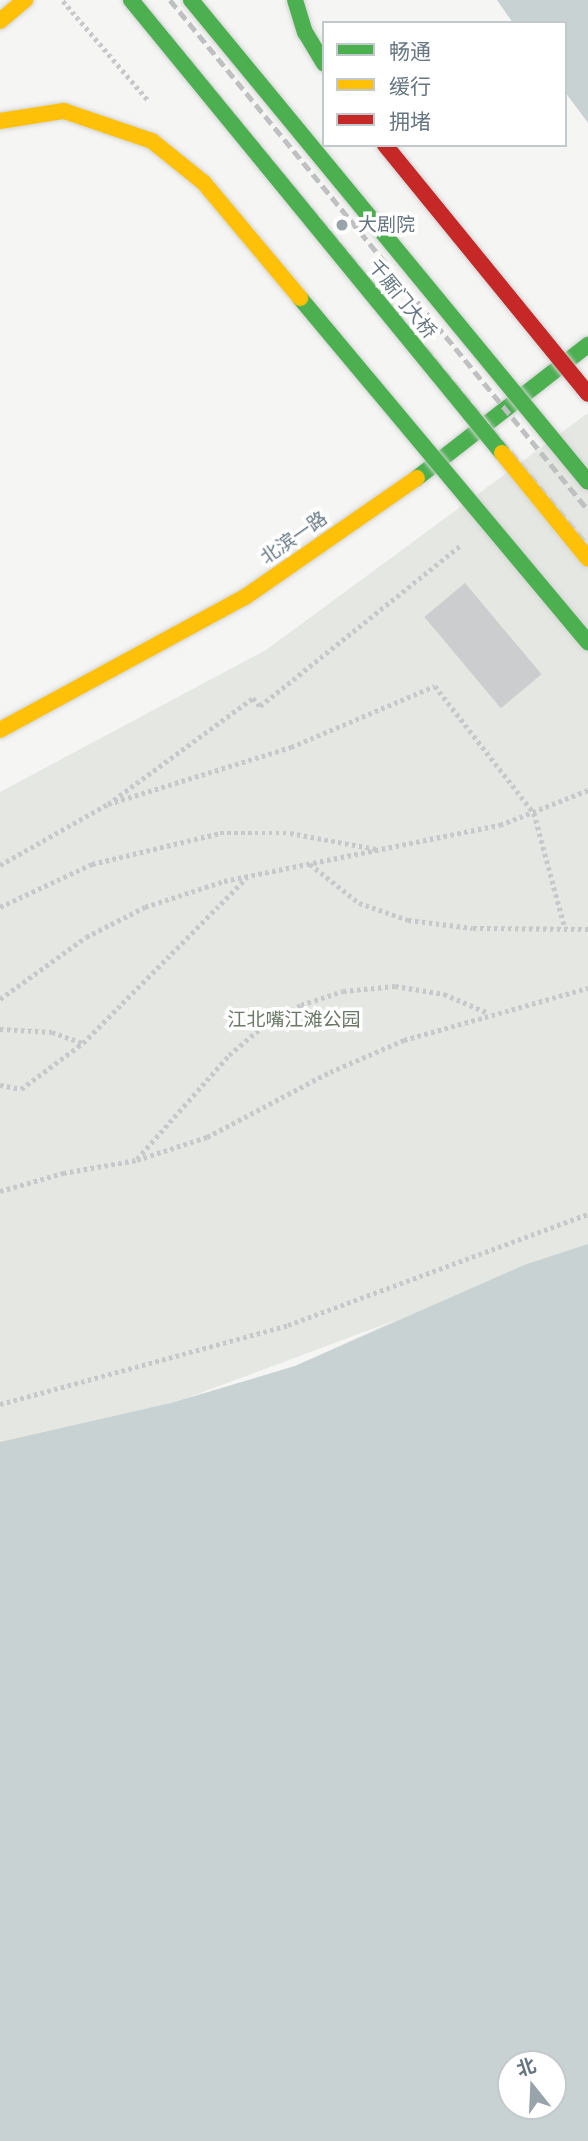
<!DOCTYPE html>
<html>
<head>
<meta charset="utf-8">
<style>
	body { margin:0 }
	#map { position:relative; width:588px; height:2141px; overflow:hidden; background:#f5f5f4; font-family:"Asap Condensed","Noto Sans SC",sans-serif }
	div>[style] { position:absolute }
	.green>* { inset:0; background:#e5e7e2 }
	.water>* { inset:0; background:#c9d2d3 }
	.building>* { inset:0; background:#cccdce; transform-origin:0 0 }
	.path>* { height:4.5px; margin-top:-2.25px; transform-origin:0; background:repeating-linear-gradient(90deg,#c7c8c9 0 3.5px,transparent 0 7px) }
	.roads { filter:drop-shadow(0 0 2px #d2d3d3) drop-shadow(0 0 2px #d2d3d3) }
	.fast>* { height:16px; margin:-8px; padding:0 8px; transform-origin:8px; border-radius:8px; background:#4caf50 }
	.slow>* { height:16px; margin:-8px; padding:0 8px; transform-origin:8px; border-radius:8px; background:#ffc107 }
	.rail>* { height:5px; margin-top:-2.5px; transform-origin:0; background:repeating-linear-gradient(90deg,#bfc0c1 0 10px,transparent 0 15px) }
	.bridges { filter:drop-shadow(0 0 2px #d2d3d3) drop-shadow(0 0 2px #d2d3d3) }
	.fast-bridge>* { height:16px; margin:-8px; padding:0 8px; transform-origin:8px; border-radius:8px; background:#4caf50 }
	.slow-bridge>* { height:16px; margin:-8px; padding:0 8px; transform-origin:8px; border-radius:8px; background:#ffc107 }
	.jam-bridge>* { height:16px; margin:-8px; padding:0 8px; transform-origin:8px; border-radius:8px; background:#c62828 }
	.dots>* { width:19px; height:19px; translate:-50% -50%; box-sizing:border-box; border:4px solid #fff; border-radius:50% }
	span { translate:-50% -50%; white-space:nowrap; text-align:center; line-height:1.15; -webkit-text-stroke:7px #fff; paint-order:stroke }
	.poi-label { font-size:19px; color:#677782 }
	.left { translate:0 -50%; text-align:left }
	.street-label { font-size:19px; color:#677782 }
	.park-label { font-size:19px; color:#6a7965 }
	.legend { position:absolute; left:322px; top:21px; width:245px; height:126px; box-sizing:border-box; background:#fff; border:2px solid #c2c9cd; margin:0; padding:9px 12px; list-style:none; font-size:21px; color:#677782 }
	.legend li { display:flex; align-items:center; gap:14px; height:35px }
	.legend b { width:35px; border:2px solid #c2c9cd }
	.north { position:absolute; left:497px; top:2050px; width:70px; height:70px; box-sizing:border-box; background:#fff; border:2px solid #c2c9cd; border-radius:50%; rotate:342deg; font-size:19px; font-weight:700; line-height:28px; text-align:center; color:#677782 }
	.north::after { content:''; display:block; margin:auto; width:24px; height:32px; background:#99a3aa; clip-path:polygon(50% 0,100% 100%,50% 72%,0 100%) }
</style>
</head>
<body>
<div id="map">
	<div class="green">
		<i style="clip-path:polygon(evenodd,588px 413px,588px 2141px,0 2141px,0 792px,266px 650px,588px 413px,396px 1320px,295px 1366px,186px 1399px,187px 1398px,396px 1320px,588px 413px,511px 2064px,553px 2064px,553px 2106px,511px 2106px,511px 2064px)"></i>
	</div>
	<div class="water">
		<i style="clip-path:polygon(497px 0,588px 0,588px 123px,565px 92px,565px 23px,513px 23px)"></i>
		<i style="clip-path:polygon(evenodd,588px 1244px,588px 2141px,0 2141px,0 1442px,171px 1403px,295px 1366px,524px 1265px,588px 1244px,511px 2064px,553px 2064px,553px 2106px,511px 2106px,511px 2064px)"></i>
	</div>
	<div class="building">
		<i style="left:465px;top:583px;width:119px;height:53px;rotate:50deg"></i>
	</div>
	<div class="path">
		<i style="left:63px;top:1px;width:130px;rotate:49.4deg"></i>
		<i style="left:108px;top:804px;width:180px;rotate:-36.2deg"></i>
		<i style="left:253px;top:698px;width:11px;rotate:49deg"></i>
		<i style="left:260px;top:706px;width:258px;rotate:-38.7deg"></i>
		<i style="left:310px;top:864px;width:63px;rotate:38.5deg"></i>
		<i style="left:359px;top:903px;width:52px;rotate:19.1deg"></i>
		<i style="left:408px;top:920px;width:65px;rotate:7deg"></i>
		<i style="left:473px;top:928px;width:115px;rotate:0.5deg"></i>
		<i style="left:0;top:865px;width:124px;rotate:-29.5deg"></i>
		<i style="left:108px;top:804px;width:192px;rotate:-17.3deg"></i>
		<i style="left:291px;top:747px;width:156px;rotate:-23deg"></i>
		<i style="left:435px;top:686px;width:161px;rotate:52.1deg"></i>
		<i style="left:534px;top:813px;width:119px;rotate:74.9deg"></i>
		<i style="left:0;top:907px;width:102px;rotate:-25.1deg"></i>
		<i style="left:92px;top:864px;width:132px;rotate:-13.6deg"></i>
		<i style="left:220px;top:833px;width:70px"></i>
		<i style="left:290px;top:833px;width:87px;rotate:10.5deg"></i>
		<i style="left:0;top:999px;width:106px;rotate:-35.8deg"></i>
		<i style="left:86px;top:937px;width:66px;rotate:-27deg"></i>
		<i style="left:145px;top:907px;width:83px;rotate:-18.2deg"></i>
		<i style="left:224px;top:881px;width:282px;rotate:-11.5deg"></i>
		<i style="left:500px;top:825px;width:95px;rotate:-21.7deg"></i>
		<i style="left:0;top:1029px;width:52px;rotate:3.3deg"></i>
		<i style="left:52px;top:1032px;width:32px;rotate:20deg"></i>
		<i style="left:0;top:1085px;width:21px;rotate:11deg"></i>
		<i style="left:21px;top:1089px;width:77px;rotate:-36.6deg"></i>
		<i style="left:83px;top:1043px;width:233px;rotate:-45.3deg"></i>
		<i style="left:137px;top:1159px;width:139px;rotate:-48.5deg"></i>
		<i style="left:229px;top:1055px;width:42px;rotate:-40.2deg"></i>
		<i style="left:261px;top:1028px;width:46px;rotate:-29.9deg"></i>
		<i style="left:301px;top:1005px;width:44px;rotate:-18.4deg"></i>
		<i style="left:343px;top:991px;width:52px;rotate:-5.5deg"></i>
		<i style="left:395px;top:986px;width:50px;rotate:9.3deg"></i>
		<i style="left:444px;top:994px;width:46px;rotate:23.2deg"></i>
		<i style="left:0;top:1191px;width:66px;rotate:-15.9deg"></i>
		<i style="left:63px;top:1173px;width:75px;rotate:-10deg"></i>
		<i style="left:137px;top:1160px;width:74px;rotate:-18.2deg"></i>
		<i style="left:207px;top:1137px;width:139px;rotate:-27.9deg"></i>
		<i style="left:330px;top:1072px;width:81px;rotate:-23.4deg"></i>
		<i style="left:404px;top:1040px;width:191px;rotate:-15.8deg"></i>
		<i style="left:0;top:1404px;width:299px;rotate:-15.3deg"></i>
		<i style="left:288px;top:1325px;width:320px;rotate:-20.3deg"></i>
	</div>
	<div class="roads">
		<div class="fast">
			<i style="left:295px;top:0;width:34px;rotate:73deg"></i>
			<i style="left:305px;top:32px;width:37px;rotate:59deg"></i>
			<i style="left:417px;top:478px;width:217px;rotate:-37.9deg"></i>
		</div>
		<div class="slow">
			<i style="left:0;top:21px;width:33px;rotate:-40deg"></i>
			<i style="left:0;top:730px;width:279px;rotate:-28.5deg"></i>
			<i style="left:245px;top:597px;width:209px;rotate:-34.7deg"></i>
		</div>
	</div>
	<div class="rail">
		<i style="left:139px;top:0;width:707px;rotate:50.57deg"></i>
		<i style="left:170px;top:0;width:659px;rotate:50.66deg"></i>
	</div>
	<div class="bridges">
		<div class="fast-bridge">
			<i style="left:131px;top:0;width:586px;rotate:50.68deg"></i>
			<i style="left:191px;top:0;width:624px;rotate:50.52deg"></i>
			<i style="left:300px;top:298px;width:449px;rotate:50.1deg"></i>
		</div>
		<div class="slow-bridge">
			<i style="left:0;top:121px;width:65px;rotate:-8.9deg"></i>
			<i style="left:64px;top:111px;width:93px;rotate:18.8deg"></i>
			<i style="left:152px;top:141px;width:67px;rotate:38.9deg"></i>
			<i style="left:204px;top:183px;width:150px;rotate:50.1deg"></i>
			<i style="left:502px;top:453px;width:136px;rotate:50.9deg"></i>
		</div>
		<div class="jam-bridge">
			<i style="left:385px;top:145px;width:321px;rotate:50.8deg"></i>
		</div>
	</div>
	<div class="dots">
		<i style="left:342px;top:225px;background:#99a3aa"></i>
	</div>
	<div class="poi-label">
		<span class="left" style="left:358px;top:225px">大剧院</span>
	</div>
	<div class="street-label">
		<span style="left:402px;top:299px;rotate:51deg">千厮门大桥</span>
		<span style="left:294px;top:538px;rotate:-35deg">北滨一路</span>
	</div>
	<div class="park-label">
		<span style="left:294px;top:1020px">江北嘴江滩公园</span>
	</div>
	<ul class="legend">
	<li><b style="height:9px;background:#4caf50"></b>畅通</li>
	<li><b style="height:9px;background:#ffc107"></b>缓行</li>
	<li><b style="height:9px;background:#c62828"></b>拥堵</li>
	</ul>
	<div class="north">北</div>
</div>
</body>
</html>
